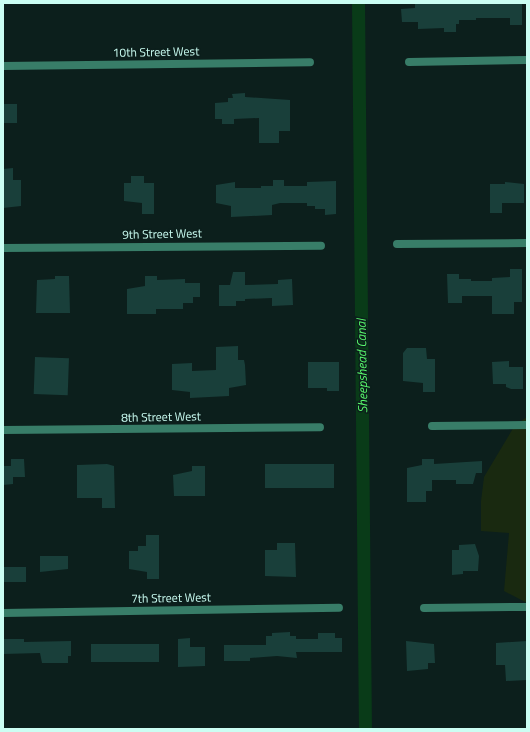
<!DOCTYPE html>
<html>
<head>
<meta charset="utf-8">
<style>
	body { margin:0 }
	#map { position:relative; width:530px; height:732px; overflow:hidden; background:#0c1f1c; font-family:"Titillium Web",sans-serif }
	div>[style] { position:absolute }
	.green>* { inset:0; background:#192910 }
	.canal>* { height:13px; margin:-6.5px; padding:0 6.5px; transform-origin:6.5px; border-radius:6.5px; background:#093b18 }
	.building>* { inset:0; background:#193f3a; transform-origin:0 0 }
	.street>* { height:8px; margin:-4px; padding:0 4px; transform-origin:4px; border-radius:4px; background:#387d68 }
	span { translate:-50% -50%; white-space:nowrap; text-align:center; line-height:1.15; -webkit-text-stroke:3px #0c1f1c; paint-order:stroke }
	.street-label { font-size:12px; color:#cbfef3 }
	.water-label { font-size:13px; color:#5afd6e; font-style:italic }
	.frame { position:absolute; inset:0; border:4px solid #cbfef3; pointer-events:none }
</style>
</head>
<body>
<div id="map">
	<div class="green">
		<i style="clip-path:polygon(527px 417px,527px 603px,504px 591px,509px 533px,481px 531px,481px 501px,484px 477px,515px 425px)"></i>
	</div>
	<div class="canal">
		<i style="left:358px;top:3px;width:726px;rotate:89.45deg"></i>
	</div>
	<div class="building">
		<i style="clip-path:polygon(415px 3px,522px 3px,522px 25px,510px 25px,510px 18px,476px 18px,476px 20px,459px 20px,459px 24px,456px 24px,456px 32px,444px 32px,444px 28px,418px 29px,418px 22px,402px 22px,401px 9px,415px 8px)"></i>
		<i style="clip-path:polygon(245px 93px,245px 97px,290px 100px,290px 131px,279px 131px,279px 143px,259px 143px,259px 118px,234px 119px,234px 124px,222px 124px,222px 119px,215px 119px,215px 103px,228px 102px,228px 98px,233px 98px,232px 94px)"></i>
		<i style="left:3px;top:104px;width:14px;height:19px"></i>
		<i style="clip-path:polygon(13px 168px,13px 180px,21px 180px,21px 206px,3px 208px,3px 169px)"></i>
		<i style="clip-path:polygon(131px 176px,144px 176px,144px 183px,154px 183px,154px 214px,142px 214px,142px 203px,124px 201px,124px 183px,131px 183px)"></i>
		<i style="clip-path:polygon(273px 180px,284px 180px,284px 186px,307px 186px,307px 182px,336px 181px,336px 214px,325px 215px,325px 209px,315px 209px,315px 206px,307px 206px,307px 203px,280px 203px,272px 205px,272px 215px,231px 217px,231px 206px,216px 203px,216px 185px,235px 182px,235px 188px,261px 188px,261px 186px,273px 186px)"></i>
		<i style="clip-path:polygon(505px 182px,524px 184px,524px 203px,502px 203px,502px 213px,490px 213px,490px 184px,505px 184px)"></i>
		<i style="clip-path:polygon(510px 269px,522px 269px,522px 302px,514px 302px,514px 314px,492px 314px,492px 296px,462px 296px,462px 303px,448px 303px,447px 274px,459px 274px,459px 279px,471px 279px,471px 281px,492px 281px,492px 278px,510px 277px)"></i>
		<i style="clip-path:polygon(233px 272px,245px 272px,245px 285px,278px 284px,278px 280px,292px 279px,293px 305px,272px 306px,272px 298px,245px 299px,245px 301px,236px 301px,236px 306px,219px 306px,219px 285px,230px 285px)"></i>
		<i style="clip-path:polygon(55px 276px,69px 276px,70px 313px,36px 313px,37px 280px,55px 279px)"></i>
		<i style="clip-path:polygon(145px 276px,157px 276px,157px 280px,185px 279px,185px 283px,200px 283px,200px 297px,193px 297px,193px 303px,183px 303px,183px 309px,156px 309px,156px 314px,127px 314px,127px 289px,145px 286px)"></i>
		<i style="clip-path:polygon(238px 346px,238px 360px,244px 360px,245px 365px,246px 385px,229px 388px,229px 396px,190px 398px,190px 392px,172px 390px,172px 364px,192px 363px,192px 371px,216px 370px,216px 347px)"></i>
		<i style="clip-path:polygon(407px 348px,426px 348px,427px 359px,435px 359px,435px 392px,423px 392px,423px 383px,403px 381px,403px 353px)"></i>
		<i style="left:35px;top:357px;width:34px;height:37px;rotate:2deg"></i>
		<i style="clip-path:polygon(509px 361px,509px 367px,523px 367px,523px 389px,511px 389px,506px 387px,506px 384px,493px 384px,492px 362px)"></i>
		<i style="clip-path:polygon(308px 362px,339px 362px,339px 391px,327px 391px,327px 388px,308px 388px)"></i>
		<i style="clip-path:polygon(11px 459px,24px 459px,25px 477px,13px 477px,13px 484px,3px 485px,3px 466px,11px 466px)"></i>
		<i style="clip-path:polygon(422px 459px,434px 459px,434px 464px,482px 461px,482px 473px,476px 473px,473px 484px,456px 484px,456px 480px,432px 480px,432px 491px,426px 491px,426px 502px,407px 502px,407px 468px,422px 465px)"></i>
		<i style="clip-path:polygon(107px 464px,114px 466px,115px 508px,102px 508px,102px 498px,77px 498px,77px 465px)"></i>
		<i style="left:334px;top:464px;width:24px;height:69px;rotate:90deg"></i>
		<i style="clip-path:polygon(192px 466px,205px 466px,205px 496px,174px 496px,173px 475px,192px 471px)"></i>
		<i style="clip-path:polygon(146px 535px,159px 535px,159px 579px,147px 579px,147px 572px,129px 569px,129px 551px,138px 551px,138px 546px,146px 546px)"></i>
		<i style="clip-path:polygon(277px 543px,295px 543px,296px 577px,265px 576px,265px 550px,277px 550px)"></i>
		<i style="clip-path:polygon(475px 544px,479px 556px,478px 571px,463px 571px,463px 574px,452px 575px,452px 550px,459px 550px,459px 545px)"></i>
		<i style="clip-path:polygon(40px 556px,68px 556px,68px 569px,40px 572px)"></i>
		<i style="left:26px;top:567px;width:15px;height:23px;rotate:90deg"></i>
		<i style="clip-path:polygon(290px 632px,290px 636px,296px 636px,296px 639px,318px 639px,318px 633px,335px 633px,335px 638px,342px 638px,342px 652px,296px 652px,297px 658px,277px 656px,250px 658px,250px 661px,224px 661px,224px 645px,266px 645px,266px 636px,272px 636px,272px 633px)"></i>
		<i style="clip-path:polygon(190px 638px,190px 647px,205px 647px,205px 666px,178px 667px,178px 639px)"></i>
		<i style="clip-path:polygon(3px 639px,24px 639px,24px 642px,71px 641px,71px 656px,68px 656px,68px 663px,42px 663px,40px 653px,3px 654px)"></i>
		<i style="clip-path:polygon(406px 641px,434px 644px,435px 663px,428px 663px,428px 669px,407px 671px)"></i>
		<i style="clip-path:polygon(527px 641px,527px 680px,506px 681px,505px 665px,496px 665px,496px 643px)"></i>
		<i style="left:91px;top:644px;width:68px;height:18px"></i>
	</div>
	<div class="street">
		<i style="left:409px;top:62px;width:118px;rotate:-1deg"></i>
		<i style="left:3px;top:66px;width:307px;rotate:-0.7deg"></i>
		<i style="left:397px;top:244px;width:130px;rotate:-0.4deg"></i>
		<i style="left:3px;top:248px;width:318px;rotate:-0.4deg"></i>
		<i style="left:432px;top:426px;width:95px;rotate:-0.6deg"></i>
		<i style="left:3px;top:430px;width:317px;rotate:-0.5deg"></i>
		<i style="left:424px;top:608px;width:103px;rotate:-0.6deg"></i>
		<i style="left:3px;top:613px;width:336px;rotate:-0.9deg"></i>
	</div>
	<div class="street-label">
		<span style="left:156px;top:52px;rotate:-1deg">10th Street West</span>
		<span style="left:162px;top:234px;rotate:-1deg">9th Street West</span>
		<span style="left:161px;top:417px;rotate:-1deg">8th Street West</span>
		<span style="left:171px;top:598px;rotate:-1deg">7th Street West</span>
	</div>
	<div class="water-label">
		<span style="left:362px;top:366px;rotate:-91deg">Sheepshead Canal</span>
	</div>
	<div class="frame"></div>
</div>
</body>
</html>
